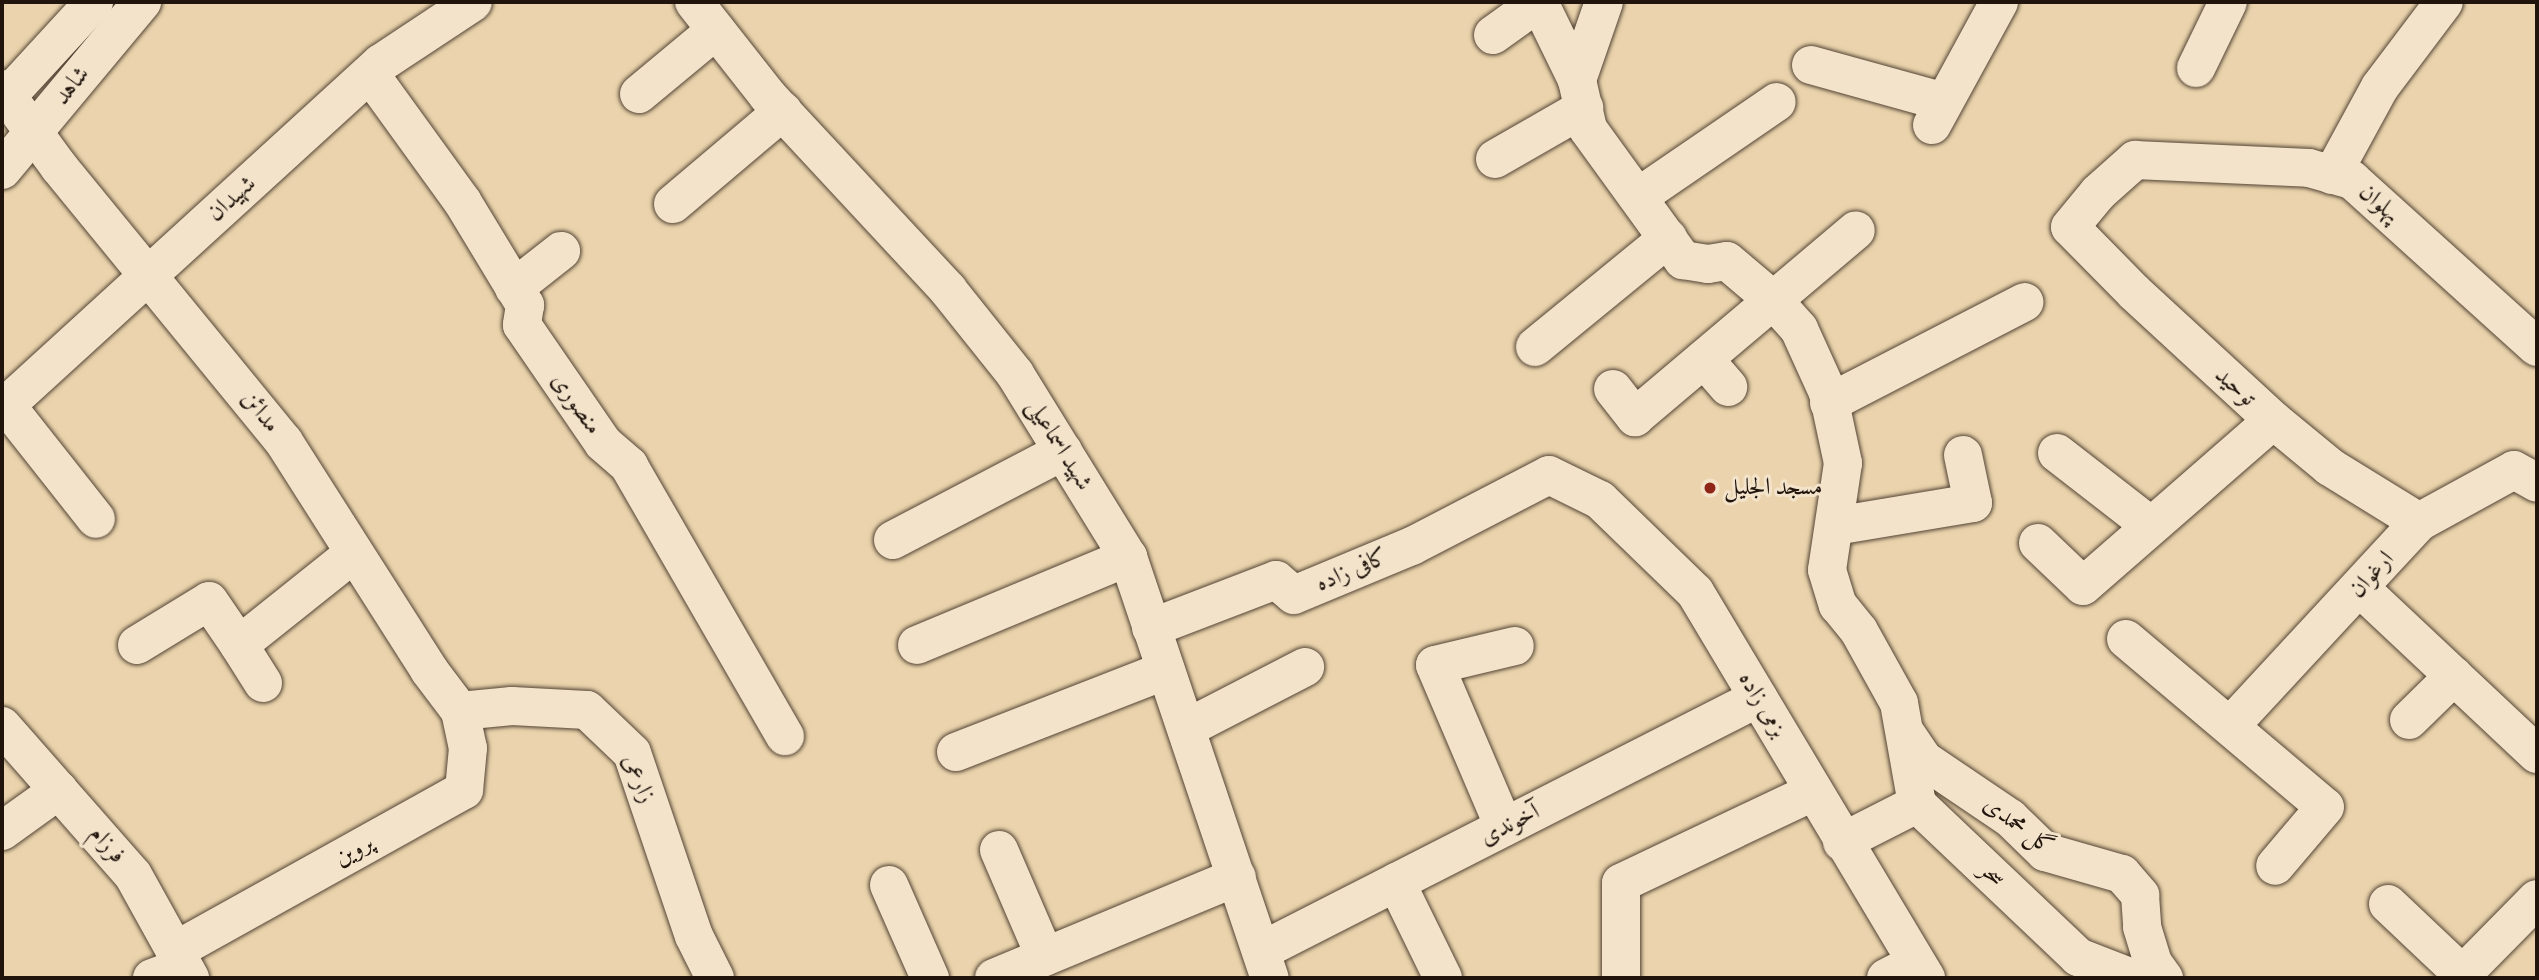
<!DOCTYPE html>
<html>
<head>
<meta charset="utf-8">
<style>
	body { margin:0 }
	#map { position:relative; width:2539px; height:980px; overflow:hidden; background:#ebd4ad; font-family:"IM FELL DW Pica",Amiri,serif }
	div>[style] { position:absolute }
	.roads { filter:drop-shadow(0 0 2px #534435) drop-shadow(0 0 2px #534435) }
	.minor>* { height:38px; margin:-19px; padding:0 19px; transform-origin:19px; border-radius:19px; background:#f2e3ca }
	.secondary>* { height:38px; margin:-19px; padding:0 19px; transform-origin:19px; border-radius:19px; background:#f2e3ca }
	.dots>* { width:19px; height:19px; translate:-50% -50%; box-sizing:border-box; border:4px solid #f2e3ca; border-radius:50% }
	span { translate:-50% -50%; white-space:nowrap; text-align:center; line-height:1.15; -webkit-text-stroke:6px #f2e3ca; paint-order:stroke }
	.street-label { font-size:24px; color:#20140d }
	.poi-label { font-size:24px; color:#20140d }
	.left { translate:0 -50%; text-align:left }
	.frame { position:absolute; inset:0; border:4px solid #20140d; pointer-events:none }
</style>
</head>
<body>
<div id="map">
	<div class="roads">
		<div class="minor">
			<i style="left:694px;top:2px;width:120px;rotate:51.8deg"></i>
			<i style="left:768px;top:96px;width:265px;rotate:47.1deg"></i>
			<i style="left:948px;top:290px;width:107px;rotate:51.4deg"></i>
			<i style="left:1015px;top:374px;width:215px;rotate:58.3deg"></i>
			<i style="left:1128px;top:557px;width:444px;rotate:71.4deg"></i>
			<i style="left:1539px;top:2px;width:87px;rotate:64deg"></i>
			<i style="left:1604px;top:2px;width:83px;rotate:109.1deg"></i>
			<i style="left:1577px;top:80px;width:50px;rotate:77.3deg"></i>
			<i style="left:1588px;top:129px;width:162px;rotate:54.1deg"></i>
			<i style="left:1683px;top:260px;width:25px;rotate:9deg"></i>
			<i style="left:1708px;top:264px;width:19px;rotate:-9deg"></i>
			<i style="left:1727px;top:261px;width:60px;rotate:40.3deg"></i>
			<i style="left:1773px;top:300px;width:39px;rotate:48deg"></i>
			<i style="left:1799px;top:329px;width:70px;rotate:65.6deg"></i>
			<i style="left:1828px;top:393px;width:72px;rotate:77.9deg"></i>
			<i style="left:1843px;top:463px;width:108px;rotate:98.5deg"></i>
			<i style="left:1827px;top:570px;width:37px;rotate:73deg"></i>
			<i style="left:1838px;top:605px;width:33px;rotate:51deg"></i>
			<i style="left:1859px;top:631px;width:82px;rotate:60.9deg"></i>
			<i style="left:1899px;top:703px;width:103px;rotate:79.9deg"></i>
			<i style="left:1917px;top:804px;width:222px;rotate:43.5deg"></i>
			<i style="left:2078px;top:957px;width:58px;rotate:21.3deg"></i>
			<i style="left:1493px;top:35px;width:57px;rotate:-35.7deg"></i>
			<i style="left:1811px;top:65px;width:138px;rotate:15.5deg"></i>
			<i style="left:2196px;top:68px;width:73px;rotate:-64.1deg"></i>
			<i style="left:370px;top:74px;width:157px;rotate:54.1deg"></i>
			<i style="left:462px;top:201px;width:122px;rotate:58.8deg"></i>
			<i style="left:525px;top:305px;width:20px;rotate:99deg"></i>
			<i style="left:522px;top:325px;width:143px;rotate:55.5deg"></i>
			<i style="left:603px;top:443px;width:35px;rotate:41deg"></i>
			<i style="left:629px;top:466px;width:312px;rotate:60deg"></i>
			<i style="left:2px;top:89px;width:97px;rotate:53.8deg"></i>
			<i style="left:59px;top:167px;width:355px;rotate:50.7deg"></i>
			<i style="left:284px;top:442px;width:270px;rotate:57.5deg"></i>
			<i style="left:429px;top:670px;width:51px;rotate:52.9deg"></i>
			<i style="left:460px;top:711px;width:38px;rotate:78deg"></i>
			<i style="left:468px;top:748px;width:42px;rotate:95.4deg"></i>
			<i style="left:464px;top:790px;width:331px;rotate:150.9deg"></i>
			<i style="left:639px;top:94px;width:100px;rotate:-39.7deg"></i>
			<i style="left:1932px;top:125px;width:140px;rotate:-61.4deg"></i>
			<i style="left:1495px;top:159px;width:103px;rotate:-29.8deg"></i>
			<i style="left:2332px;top:175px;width:100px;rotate:-61.4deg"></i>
			<i style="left:2380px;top:87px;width:106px;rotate:-53deg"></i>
			<i style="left:1638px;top:197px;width:168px;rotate:-34.4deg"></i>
			<i style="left:673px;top:204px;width:144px;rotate:-40.2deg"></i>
			<i style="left:514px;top:288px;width:60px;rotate:-38.2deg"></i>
			<i style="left:1535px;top:347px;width:172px;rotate:-39.3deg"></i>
			<i style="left:1704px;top:359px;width:37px;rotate:49deg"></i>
			<i style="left:1613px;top:389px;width:36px;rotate:52deg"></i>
			<i style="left:1635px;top:417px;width:289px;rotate:-40.2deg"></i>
			<i style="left:1829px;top:403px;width:220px;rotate:-27.3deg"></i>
			<i style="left:6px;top:405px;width:145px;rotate:51.7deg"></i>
			<i style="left:2px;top:409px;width:513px;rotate:-42.39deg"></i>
			<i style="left:381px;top:63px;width:110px;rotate:-33.5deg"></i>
			<i style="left:2057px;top:453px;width:119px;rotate:37.8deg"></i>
			<i style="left:2419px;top:522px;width:105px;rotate:-148.3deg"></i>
			<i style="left:2330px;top:467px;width:74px;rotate:-140.5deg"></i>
			<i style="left:2273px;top:420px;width:189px;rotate:-137.4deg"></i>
			<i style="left:2134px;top:292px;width:91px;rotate:-134.6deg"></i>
			<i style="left:2070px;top:227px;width:44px;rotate:-50.5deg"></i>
			<i style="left:2098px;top:193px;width:50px;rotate:-41.7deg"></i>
			<i style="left:2135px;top:160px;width:174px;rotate:2.6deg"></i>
			<i style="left:2309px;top:168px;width:45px;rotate:15.6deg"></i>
			<i style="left:2352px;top:180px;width:249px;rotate:42.1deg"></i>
			<i style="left:1835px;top:526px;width:140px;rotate:-9.5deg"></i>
			<i style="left:1973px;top:503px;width:49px;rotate:-101.8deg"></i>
			<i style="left:893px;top:540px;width:192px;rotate:-27.6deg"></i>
			<i style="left:2038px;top:543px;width:62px;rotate:43.7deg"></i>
			<i style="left:2083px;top:586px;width:252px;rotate:-41.1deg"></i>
			<i style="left:2361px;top:589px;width:241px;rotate:43.2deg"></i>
			<i style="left:1151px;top:628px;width:134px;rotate:-21deg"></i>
			<i style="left:1276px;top:580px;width:23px;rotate:40deg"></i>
			<i style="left:1294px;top:595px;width:128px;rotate:-22.6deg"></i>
			<i style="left:1412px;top:546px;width:154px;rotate:-27.4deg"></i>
			<i style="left:1549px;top:475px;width:57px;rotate:26.1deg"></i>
			<i style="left:1600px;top:500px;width:132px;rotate:44.1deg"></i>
			<i style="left:1695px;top:592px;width:450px;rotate:59.1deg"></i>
			<i style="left:2126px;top:639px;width:260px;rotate:40.2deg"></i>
			<i style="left:2325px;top:807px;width:77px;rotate:130.3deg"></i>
			<i style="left:137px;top:645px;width:84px;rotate:-31.4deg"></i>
			<i style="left:209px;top:601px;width:53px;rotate:55.7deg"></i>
			<i style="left:239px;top:645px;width:146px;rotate:-38.6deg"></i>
			<i style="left:239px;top:645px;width:45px;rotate:57.7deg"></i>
			<i style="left:917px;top:645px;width:229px;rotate:-22.6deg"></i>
			<i style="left:460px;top:711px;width:52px;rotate:-5.5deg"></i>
			<i style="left:512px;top:706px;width:75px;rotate:3.1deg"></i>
			<i style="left:587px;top:710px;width:62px;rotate:43.7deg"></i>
			<i style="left:632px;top:753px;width:193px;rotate:71.3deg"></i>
			<i style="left:694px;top:936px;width:47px;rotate:63.4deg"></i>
			<i style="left:2409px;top:720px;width:63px;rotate:-44.4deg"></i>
			<i style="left:2232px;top:724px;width:275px;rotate:-47.2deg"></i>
			<i style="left:2419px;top:522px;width:108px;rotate:-28.7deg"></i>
			<i style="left:2514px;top:470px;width:26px;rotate:29deg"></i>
			<i style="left:2px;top:726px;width:198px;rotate:48.7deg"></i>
			<i style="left:133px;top:875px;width:118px;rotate:61deg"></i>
			<i style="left:1187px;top:728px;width:133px;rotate:-27.3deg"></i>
			<i style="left:1905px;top:732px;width:34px;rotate:56deg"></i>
			<i style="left:1924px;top:760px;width:104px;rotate:34deg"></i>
			<i style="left:2010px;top:818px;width:49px;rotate:44.2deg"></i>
			<i style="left:2045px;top:852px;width:80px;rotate:15.9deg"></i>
			<i style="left:2122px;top:874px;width:28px;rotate:49deg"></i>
			<i style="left:2140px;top:895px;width:32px;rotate:86deg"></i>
			<i style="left:2142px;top:927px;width:38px;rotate:73deg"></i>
			<i style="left:2153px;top:963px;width:19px;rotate:54deg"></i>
			<i style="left:956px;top:752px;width:225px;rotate:-21.3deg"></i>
			<i style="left:1504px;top:827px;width:176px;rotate:-113.1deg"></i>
			<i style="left:1435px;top:665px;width:82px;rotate:-13.4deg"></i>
			<i style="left:2px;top:831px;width:70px;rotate:-35.7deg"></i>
			<i style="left:1842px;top:842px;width:84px;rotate:-26.9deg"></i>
			<i style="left:999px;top:850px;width:116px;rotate:66.7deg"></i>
			<i style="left:1396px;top:882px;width:107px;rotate:63.9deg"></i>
			<i style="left:889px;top:885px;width:102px;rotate:66.2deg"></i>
			<i style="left:2388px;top:904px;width:103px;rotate:43.4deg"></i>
			<i style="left:1261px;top:951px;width:558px;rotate:-26.98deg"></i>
			<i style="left:152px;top:978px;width:33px;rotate:-20deg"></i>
			<i style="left:994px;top:978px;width:263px;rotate:-22.6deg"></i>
			<i style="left:1621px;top:978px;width:95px;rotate:-90deg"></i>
			<i style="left:1621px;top:883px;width:212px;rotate:-25.4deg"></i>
			<i style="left:1886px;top:978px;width:33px;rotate:-27deg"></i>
			<i style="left:2459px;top:978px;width:111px;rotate:-45.4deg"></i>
		</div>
		<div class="secondary">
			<i style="left:2px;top:102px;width:136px;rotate:-47.4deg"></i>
			<i style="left:2px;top:170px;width:219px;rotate:-50.2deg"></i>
		</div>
	</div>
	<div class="dots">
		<i style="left:1710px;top:488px;background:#8f2418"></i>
	</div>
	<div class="street-label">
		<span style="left:72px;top:86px;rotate:-51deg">شاهد</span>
		<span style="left:232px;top:199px;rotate:-42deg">شهیدان</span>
		<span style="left:2379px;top:204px;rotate:41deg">پهلوان</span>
		<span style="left:2235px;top:387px;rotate:42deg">توحید</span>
		<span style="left:576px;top:404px;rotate:55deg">منصوری</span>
		<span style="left:260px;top:412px;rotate:51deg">مدائن</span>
		<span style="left:1059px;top:445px;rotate:58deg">شهید اسماعیلی</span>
		<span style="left:1352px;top:571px;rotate:-23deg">کافی زاده</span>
		<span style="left:2372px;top:575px;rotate:-48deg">ارغوان</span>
		<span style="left:1762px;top:705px;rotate:59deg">بزمی زاده</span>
		<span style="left:638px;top:779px;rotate:67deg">زارعی</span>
		<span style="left:1510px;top:825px;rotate:-27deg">آخوندی</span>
		<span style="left:2018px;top:826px;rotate:37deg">گل محمدی</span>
		<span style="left:107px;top:845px;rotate:49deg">فرزام</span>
		<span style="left:354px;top:851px;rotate:-29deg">پروین</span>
		<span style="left:1992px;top:875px;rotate:43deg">سحر</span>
	</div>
	<div class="poi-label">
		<span class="left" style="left:1724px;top:488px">مسجد الجلیل</span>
	</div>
	<div class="frame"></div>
</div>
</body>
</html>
